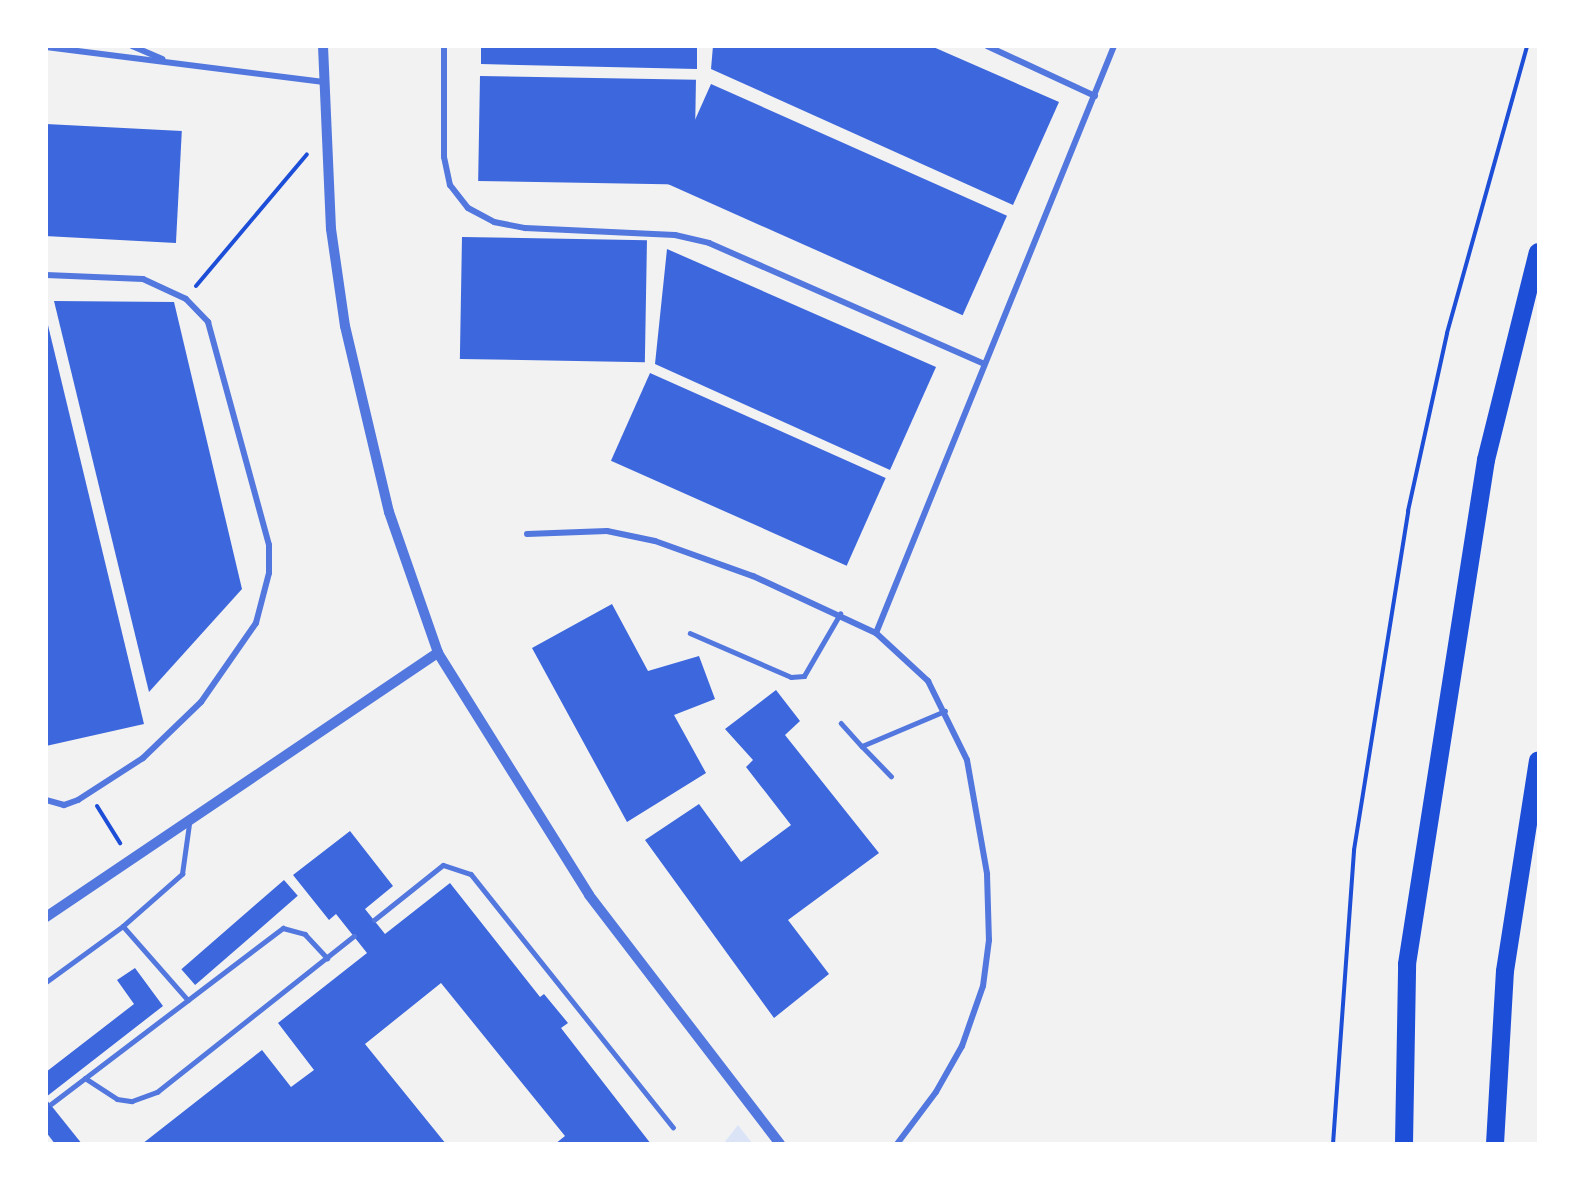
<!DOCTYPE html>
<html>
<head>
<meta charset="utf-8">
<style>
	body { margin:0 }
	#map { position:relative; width:1585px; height:1190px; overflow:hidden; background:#f2f2f2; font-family:"Times New Roman",serif }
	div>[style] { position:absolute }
	.green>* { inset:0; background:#dbe4f7 }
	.building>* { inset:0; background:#3d67dc; transform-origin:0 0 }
	.path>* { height:4px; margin:-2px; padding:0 2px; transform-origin:2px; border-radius:2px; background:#1d4ed8 }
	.service>* { height:4.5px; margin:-2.25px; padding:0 2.25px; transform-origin:2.25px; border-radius:2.25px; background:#5277de }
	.minor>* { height:6px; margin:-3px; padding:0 3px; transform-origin:3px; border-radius:3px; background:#5277de }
	.tertiary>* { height:10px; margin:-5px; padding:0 5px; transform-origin:5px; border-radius:5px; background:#5277de }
	.motorway>* { height:18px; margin:-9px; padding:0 9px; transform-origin:9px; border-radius:9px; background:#1d4ed8 }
	span { translate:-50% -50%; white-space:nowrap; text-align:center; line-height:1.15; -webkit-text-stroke:6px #fff; paint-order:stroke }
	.frame { position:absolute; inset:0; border:48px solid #fff; pointer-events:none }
</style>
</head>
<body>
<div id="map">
	<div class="green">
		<i style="clip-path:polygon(738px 1125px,752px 1143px,724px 1143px)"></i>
	</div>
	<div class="building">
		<i style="clip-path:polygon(481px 46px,697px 46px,697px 69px,481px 64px)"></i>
		<i style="clip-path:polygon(713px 46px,931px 46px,1059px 102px,1013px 205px,711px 69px)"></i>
		<i style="left:480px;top:76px;width:216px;height:105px;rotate:1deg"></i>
		<i style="left:711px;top:84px;width:324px;height:109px;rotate:24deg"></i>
		<i style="left:46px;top:124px;width:136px;height:112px;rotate:3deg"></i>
		<i style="left:462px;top:237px;width:185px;height:122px;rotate:1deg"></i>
		<i style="clip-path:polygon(667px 249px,936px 367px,890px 470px,655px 364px)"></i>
		<i style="clip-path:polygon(54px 301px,174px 302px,242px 589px,149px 692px)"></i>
		<i style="clip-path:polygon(46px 317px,144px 724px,46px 746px)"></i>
		<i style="left:650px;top:373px;width:258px;height:96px;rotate:24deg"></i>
		<i style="clip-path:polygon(612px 604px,648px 671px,699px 656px,715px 699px,674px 715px,706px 773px,627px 822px,532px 648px)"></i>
		<i style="clip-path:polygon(776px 690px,800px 721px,785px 735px,879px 853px,788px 920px,829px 974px,774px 1018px,645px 840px,699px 804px,741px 862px,791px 825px,746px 767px,753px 760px,725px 729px)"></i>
		<i style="clip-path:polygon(350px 831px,393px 886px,365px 909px,385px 934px,450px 883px,540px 997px,544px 994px,568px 1023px,561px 1028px,651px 1144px,555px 1144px,565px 1136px,441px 983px,365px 1044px,446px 1144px,142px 1144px,262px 1050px,291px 1087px,314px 1070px,278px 1023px,367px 953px,336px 914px,329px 920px,293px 875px)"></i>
		<i style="left:284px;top:880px;width:21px;height:136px;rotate:49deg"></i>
		<i style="clip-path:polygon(135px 968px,163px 1006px,46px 1097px,46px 1072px,134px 1004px,117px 980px)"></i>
		<i style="clip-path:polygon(46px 1099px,82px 1144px,55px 1144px,46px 1132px)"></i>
	</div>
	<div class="path">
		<i style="left:196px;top:286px;width:172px;rotate:-49.9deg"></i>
		<i style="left:97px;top:806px;width:44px;rotate:58.1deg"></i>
		<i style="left:1333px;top:1144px;width:295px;rotate:-85.9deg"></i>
		<i style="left:1354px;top:850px;width:343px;rotate:-80.9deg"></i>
		<i style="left:1408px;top:511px;width:182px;rotate:-77.6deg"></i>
		<i style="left:1447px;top:333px;width:298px;rotate:-74.4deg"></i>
	</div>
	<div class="service">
		<i style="left:690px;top:633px;width:110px;rotate:23.5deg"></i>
		<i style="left:791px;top:677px;width:13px;rotate:-4deg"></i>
		<i style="left:804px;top:676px;width:72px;rotate:-59.9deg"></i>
		<i style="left:841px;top:723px;width:31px;rotate:48deg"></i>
		<i style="left:862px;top:746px;width:90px;rotate:-22.9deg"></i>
		<i style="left:862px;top:746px;width:42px;rotate:46deg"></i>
		<i style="left:374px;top:920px;width:88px;rotate:-38.6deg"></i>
		<i style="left:443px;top:865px;width:29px;rotate:18deg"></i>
		<i style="left:471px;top:874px;width:324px;rotate:51.4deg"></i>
		<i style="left:123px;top:926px;width:98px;rotate:48.7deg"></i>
		<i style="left:188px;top:1000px;width:119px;rotate:-37.2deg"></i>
		<i style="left:283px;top:928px;width:23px;rotate:15deg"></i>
		<i style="left:305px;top:934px;width:33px;rotate:47deg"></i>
		<i style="left:46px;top:982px;width:95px;rotate:-36deg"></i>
		<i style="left:123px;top:926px;width:79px;rotate:-41.4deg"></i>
		<i style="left:182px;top:874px;width:50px;rotate:-82deg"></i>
		<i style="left:85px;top:1078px;width:38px;rotate:33deg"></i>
		<i style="left:117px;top:1099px;width:15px;rotate:8deg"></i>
		<i style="left:132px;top:1101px;width:27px;rotate:-20deg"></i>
		<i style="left:157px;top:1092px;width:251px;rotate:-38.4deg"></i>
		<i style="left:51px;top:1104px;width:172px;rotate:-37.2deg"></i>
	</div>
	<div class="minor">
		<i style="left:132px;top:46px;width:33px;rotate:23deg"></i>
		<i style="left:444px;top:46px;width:111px;rotate:90deg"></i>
		<i style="left:444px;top:157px;width:29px;rotate:78deg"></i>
		<i style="left:450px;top:185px;width:29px;rotate:52deg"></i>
		<i style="left:468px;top:208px;width:30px;rotate:28deg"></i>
		<i style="left:494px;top:222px;width:32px;rotate:11deg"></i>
		<i style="left:525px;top:228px;width:150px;rotate:2.7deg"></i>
		<i style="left:675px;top:235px;width:35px;rotate:13deg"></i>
		<i style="left:709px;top:243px;width:299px;rotate:23.7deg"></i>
		<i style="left:987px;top:46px;width:119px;rotate:24.8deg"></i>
		<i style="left:46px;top:47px;width:278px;rotate:7.2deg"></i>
		<i style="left:46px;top:275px;width:97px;rotate:2.4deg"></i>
		<i style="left:143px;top:279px;width:47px;rotate:24.9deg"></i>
		<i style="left:186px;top:299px;width:32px;rotate:46deg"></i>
		<i style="left:208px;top:322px;width:231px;rotate:74.7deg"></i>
		<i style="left:269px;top:545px;width:28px;rotate:90deg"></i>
		<i style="left:269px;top:573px;width:52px;rotate:104.6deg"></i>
		<i style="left:256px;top:623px;width:96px;rotate:124.8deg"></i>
		<i style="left:201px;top:702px;width:81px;rotate:136deg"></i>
		<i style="left:143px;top:758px;width:77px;rotate:147.1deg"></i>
		<i style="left:78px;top:800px;width:15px;rotate:160deg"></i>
		<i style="left:64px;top:805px;width:19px;rotate:-164deg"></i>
		<i style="left:527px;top:534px;width:80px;rotate:-2.1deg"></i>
		<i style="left:607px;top:531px;width:49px;rotate:11.8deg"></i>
		<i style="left:655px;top:541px;width:104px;rotate:19.7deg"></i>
		<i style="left:753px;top:576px;width:136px;rotate:24.9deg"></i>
		<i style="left:876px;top:633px;width:71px;rotate:42.7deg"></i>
		<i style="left:928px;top:681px;width:88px;rotate:63.7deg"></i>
		<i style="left:967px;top:760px;width:116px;rotate:80deg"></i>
		<i style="left:987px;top:874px;width:66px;rotate:88.3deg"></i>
		<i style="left:989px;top:940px;width:46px;rotate:97.4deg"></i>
		<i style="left:983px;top:986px;width:64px;rotate:109.3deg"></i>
		<i style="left:962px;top:1046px;width:53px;rotate:119.5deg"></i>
		<i style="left:936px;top:1092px;width:65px;rotate:126.9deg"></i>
		<i style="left:876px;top:633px;width:633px;rotate:-67.93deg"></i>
	</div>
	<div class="tertiary">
		<i style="left:323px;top:46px;width:183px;rotate:87.5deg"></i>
		<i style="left:331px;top:229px;width:98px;rotate:81.8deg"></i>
		<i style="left:345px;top:326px;width:191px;rotate:76.7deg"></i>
		<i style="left:389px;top:512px;width:149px;rotate:70.8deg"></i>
		<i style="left:438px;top:653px;width:285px;rotate:58deg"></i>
		<i style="left:589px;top:895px;width:314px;rotate:52.5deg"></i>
		<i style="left:46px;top:917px;width:473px;rotate:-34deg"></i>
	</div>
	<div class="motorway">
		<i style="left:1404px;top:1144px;width:180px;rotate:-89deg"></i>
		<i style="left:1407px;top:964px;width:510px;rotate:-81.09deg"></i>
		<i style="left:1486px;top:460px;width:214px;rotate:-76deg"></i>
		<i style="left:1495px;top:1144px;width:173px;rotate:-86.7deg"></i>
		<i style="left:1505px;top:971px;width:213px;rotate:-81.1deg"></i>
	</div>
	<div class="frame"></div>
</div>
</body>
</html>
